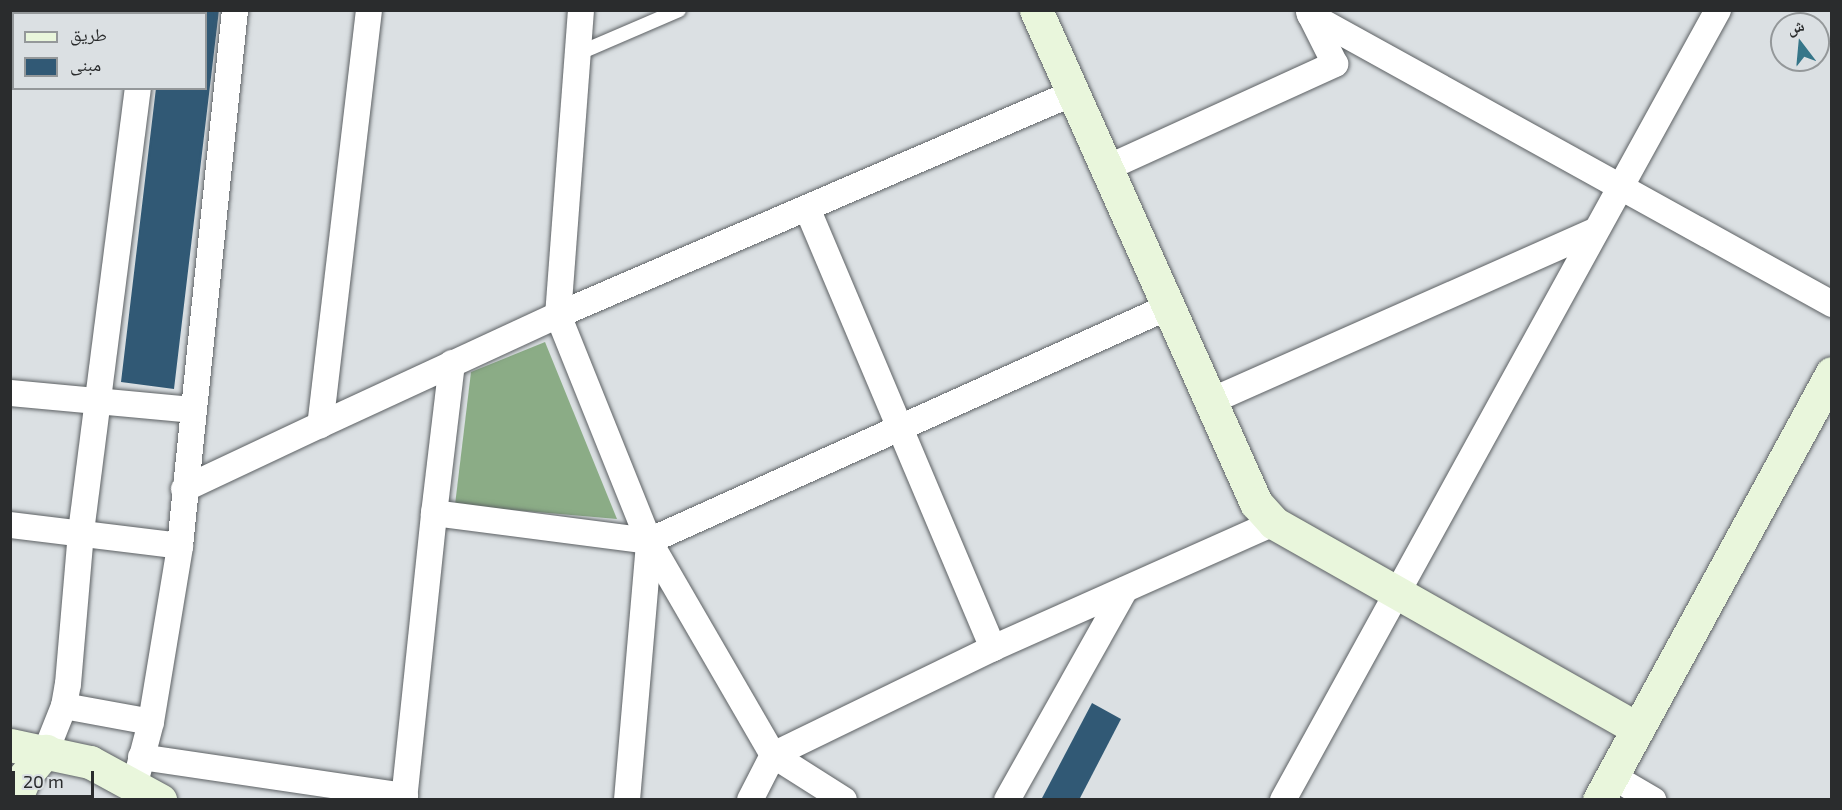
<!DOCTYPE html>
<html>
<head>
<meta charset="utf-8">
<style>
	body { margin:0 }
	#map { position:relative; width:1842px; height:810px; overflow:hidden; background:#dbe0e3; font-family:"Exo 2","Noto Naskh Arabic",sans-serif }
	div>[style] { position:absolute }
	.forest>* { inset:0; background:#8bac86 }
	.building>* { inset:0; background:#315975 }
	.roads { filter:drop-shadow(0 0 2px #5d6164) drop-shadow(0 0 2px #5d6164) }
	.lane>* { height:14px; margin:-7px; padding:0 7px; transform-origin:7px; border-radius:7px; background:#fff }
	.street>* { height:26px; margin:-13px; padding:0 13px; transform-origin:13px; border-radius:13px; background:#fff }
	.secondary>* { height:33px; margin:-16.5px; padding:0 16.5px; transform-origin:16.5px; border-radius:16.5px; background:#e9f6dc }
	span { translate:-50% -50%; white-space:nowrap; text-align:center; line-height:1.15; -webkit-text-stroke:6px #dbe0e3; paint-order:stroke }
	.frame { position:absolute; inset:0; border:12px solid #2a2c2d; pointer-events:none }
	.legend { position:absolute; left:12px; top:12px; width:195px; height:78px; box-sizing:border-box; background:#dbe0e3; border:2px solid #94989a; margin:0; padding:8px 10px; list-style:none; font-size:18px; color:#2a2c2d }
	.legend li { display:flex; align-items:center; gap:12px; height:30px }
	.legend b { width:30px; border:2px solid #94989a }
	.north { position:absolute; left:1770px; top:12px; width:60px; height:60px; box-sizing:border-box; background:#dbe0e3; border:2px solid #94989a; border-radius:50%; rotate:344deg; font-size:16px; font-weight:700; line-height:24px; text-align:center; color:#2a2c2d }
	.north::after { content:''; display:block; margin:auto; width:21px; height:27px; background:#367689; clip-path:polygon(50% 0,100% 100%,50% 72%,0 100%) }
	.scale { position:absolute; left:12px; top:771px; width:82px; height:27px; box-sizing:border-box; border:3px solid #2a2c2d; border-top:0; padding-left:8px; font-size:18px; line-height:21px; white-space:nowrap; color:#2a2c2d; -webkit-text-stroke:4px #dbe0e3; paint-order:stroke }
</style>
</head>
<body>
<div id="map">
	<div class="forest">
		<i style="clip-path:polygon(545px 342px,617px 519px,455px 505px,471px 372px)"></i>
	</div>
	<div class="building">
		<i style="clip-path:polygon(165px 10px,219px 10px,174px 389px,121px 382px,156px 88px,206px 88px,206px 14px,165px 14px)"></i>
		<i style="clip-path:polygon(1092px 703px,1121px 719px,1079px 800px,1041px 800px)"></i>
	</div>
	<div class="roads">
		<div class="lane">
			<i style="left:577px;top:54px;width:111px;rotate:-23.3deg"></i>
		</div>
		<div class="street">
			<i style="left:369px;top:10px;width:418px;rotate:96.7deg"></i>
			<i style="left:320px;top:425px;width:262px;rotate:-24.8deg"></i>
			<i style="left:558px;top:315px;width:561px;rotate:-23.32deg"></i>
			<i style="left:581px;top:10px;width:306px;rotate:94.3deg"></i>
			<i style="left:558px;top:315px;width:244px;rotate:68.1deg"></i>
			<i style="left:649px;top:541px;width:247px;rotate:59.9deg"></i>
			<i style="left:773px;top:755px;width:84px;rotate:32.4deg"></i>
			<i style="left:148px;top:14px;width:4px;rotate:-90deg"></i>
			<i style="left:1310px;top:15px;width:597px;rotate:28.97deg"></i>
			<i style="left:1107px;top:168px;width:251px;rotate:-24.5deg"></i>
			<i style="left:1335px;top:64px;width:58px;rotate:-116.6deg"></i>
			<i style="left:807px;top:208px;width:478px;rotate:67.1deg"></i>
			<i style="left:993px;top:648px;width:308px;rotate:-24deg"></i>
			<i style="left:452px;top:363px;width:151px;rotate:96.8deg"></i>
			<i style="left:434px;top:513px;width:217px;rotate:7.4deg"></i>
			<i style="left:649px;top:541px;width:569px;rotate:-24.27deg"></i>
			<i style="left:10px;top:393px;width:183px;rotate:5.3deg"></i>
			<i style="left:1211px;top:401px;width:421px;rotate:-23.9deg"></i>
			<i style="left:184px;top:489px;width:150px;rotate:-25.2deg"></i>
			<i style="left:10px;top:525px;width:171px;rotate:7deg"></i>
			<i style="left:64px;top:706px;width:88px;rotate:10.4deg"></i>
			<i style="left:46px;top:751px;width:48px;rotate:-68.2deg"></i>
			<i style="left:64px;top:706px;width:22px;rotate:-80deg"></i>
			<i style="left:68px;top:684px;width:153px;rotate:-85.1deg"></i>
			<i style="left:81px;top:532px;width:448px;rotate:-82.7deg"></i>
			<i style="left:141px;top:757px;width:267px;rotate:8.4deg"></i>
			<i style="left:1612px;top:776px;width:48px;rotate:30.3deg"></i>
			<i style="left:134px;top:787px;width:67px;rotate:-75.3deg"></i>
			<i style="left:151px;top:722px;width:178px;rotate:-80.6deg"></i>
			<i style="left:180px;top:546px;width:539px;rotate:-84.14deg"></i>
			<i style="left:404px;top:800px;width:289px;rotate:-84deg"></i>
			<i style="left:627px;top:800px;width:260px;rotate:-85.1deg"></i>
			<i style="left:750px;top:800px;width:51px;rotate:-62.9deg"></i>
			<i style="left:773px;top:755px;width:245px;rotate:-25.9deg"></i>
			<i style="left:1007px;top:800px;width:241px;rotate:-60.7deg"></i>
			<i style="left:1283px;top:800px;width:902px;rotate:-61.16deg"></i>
		</div>
		<div class="secondary">
			<i style="left:1036px;top:10px;width:540px;rotate:65.95deg"></i>
			<i style="left:1256px;top:503px;width:27px;rotate:48deg"></i>
			<i style="left:1274px;top:523px;width:418px;rotate:29.5deg"></i>
			<i style="left:10px;top:745px;width:82px;rotate:12deg"></i>
			<i style="left:90px;top:762px;width:80px;rotate:28.5deg"></i>
			<i style="left:15px;top:800px;width:26px;rotate:-67deg"></i>
			<i style="left:25px;top:776px;width:33px;rotate:-50deg"></i>
			<i style="left:1599px;top:800px;width:486px;rotate:-61.4deg"></i>
		</div>
	</div>
	<div class="frame"></div>
	<ul class="legend">
	<li><b style="height:8px;background:#e9f6dc"></b>طريق</li>
	<li><b style="height:16px;background:#315975"></b>مبنى</li>
	</ul>
	<div class="north">ش</div>
	<div class="scale">20 m</div>
</div>
</body>
</html>
